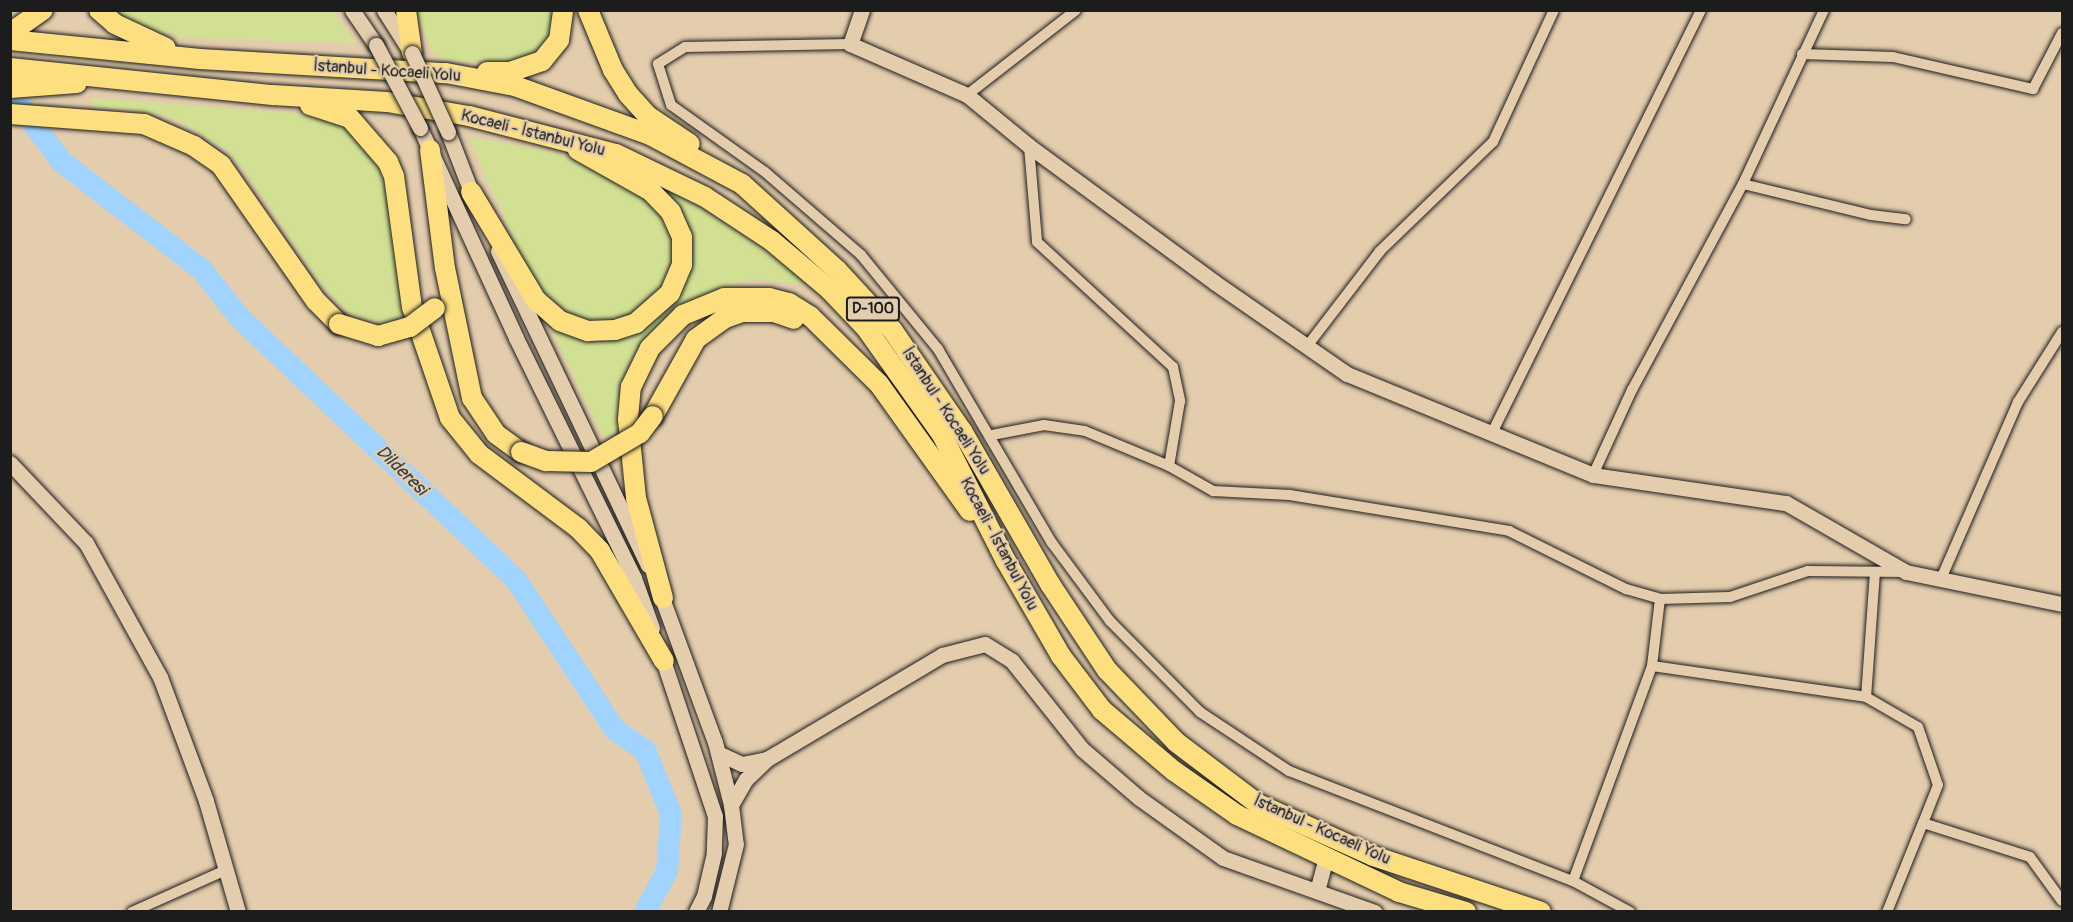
<!DOCTYPE html>
<html>
<head>
<meta charset="utf-8">
<style>
	body { margin:0 }
	#map { position:relative; width:2073px; height:922px; overflow:hidden; background:#e3cdad; font-family:Pangolin,sans-serif }
	div>[style] { position:absolute }
	.green>* { inset:0; background:#d2e094 }
	.river>* { height:22px; margin:-11px; padding:0 11px; transform-origin:11px; border-radius:11px; background:#a0d3fe }
	.roads { filter:drop-shadow(0 0 2px #1c1c1c) drop-shadow(0 0 2px #1c1c1c) }
	.street>* { height:10px; margin:-5px; padding:0 5px; transform-origin:5px; border-radius:5px; background:#e3cdad }
	.secondary>* { height:15px; margin:-7.5px; padding:0 7.5px; transform-origin:7.5px; border-radius:7.5px; background:#e3cdad }
	.highway>* { height:20px; margin:-10px; padding:0 10px; transform-origin:10px; border-radius:10px; background:#fedf80 }
	.bridges { filter:drop-shadow(0 0 2px #1c1c1c) drop-shadow(0 0 2px #1c1c1c) }
	.secondary-bridge>* { height:15px; margin:-7.5px; padding:0 7.5px; transform-origin:7.5px; border-radius:7.5px; background:#e3cdad }
	.highway-bridge>* { height:20px; margin:-10px; padding:0 10px; transform-origin:10px; border-radius:10px; background:#fedf80 }
	span { translate:-50% -50%; white-space:nowrap; text-align:center; line-height:1.15; -webkit-text-stroke:4.5px #e3cdad; paint-order:stroke }
	.shield-label span { padding:2px 4px; background:#e3cdad; border:2px solid; border-radius:4px; -webkit-text-stroke-width:0 }
	.shield-label { font-size:15px; color:#1c1c1c; font-weight:700 }
	.street-label { font-size:16px; color:#1c1c1c }
	.water-label { font-size:18px; color:#364149; font-style:italic }
	.frame { position:absolute; inset:0; border:12px solid #1c1c1c; pointer-events:none }
</style>
</head>
<body>
<div id="map">
	<div class="green">
		<i style="clip-path:polygon(111px 11px,332px 11px,357px 43px,189px 38px,134px 26px)"></i>
		<i style="clip-path:polygon(415px 11px,555px 11px,552px 40px,530px 58px,505px 63px,441px 60px,431px 50px)"></i>
		<i style="clip-path:polygon(92px 98px,306px 114px,341px 123px,378px 157px,385px 176px,407px 312px,387px 324px,353px 317px,320px 284px,255px 185px,227px 151px,183px 123px,157px 113px,93px 106px)"></i>
		<i style="clip-path:polygon(468px 136px,561px 154px,618px 182px,648px 203px,664px 215px,672px 233px,673px 259px,666px 285px,638px 314px,611px 322px,587px 320px,564px 309px,542px 293px,515px 243px)"></i>
		<i style="clip-path:polygon(667px 188px,747px 238px,792px 271px,803px 285px,754px 279px,730px 285px,667px 316px,632px 356px,619px 389px,619px 432px,604px 439px,545px 318px,601px 337px,682px 288px,695px 249px,692px 231px)"></i>
	</div>
	<div class="river">
		<i style="left:10px;top:93px;width:86px;rotate:53deg"></i>
		<i style="left:62px;top:162px;width:177px;rotate:37.6deg"></i>
		<i style="left:202px;top:270px;width:60px;rotate:51.8deg"></i>
		<i style="left:239px;top:317px;width:383px;rotate:43.5deg"></i>
		<i style="left:517px;top:581px;width:178px;rotate:56.7deg"></i>
		<i style="left:615px;top:730px;width:36px;rotate:34deg"></i>
		<i style="left:645px;top:750px;width:69px;rotate:67.9deg"></i>
		<i style="left:671px;top:814px;width:57px;rotate:94deg"></i>
		<i style="left:667px;top:871px;width:47px;rotate:118.2deg"></i>
	</div>
	<div class="roads">
		<div class="street">
			<i style="left:1824px;top:10px;width:192px;rotate:115deg"></i>
			<i style="left:1743px;top:184px;width:132px;rotate:13.6deg"></i>
			<i style="left:1871px;top:215px;width:35px;rotate:7deg"></i>
			<i style="left:850px;top:44px;width:165px;rotate:179deg"></i>
			<i style="left:685px;top:47px;width:32px;rotate:148deg"></i>
			<i style="left:658px;top:64px;width:43px;rotate:72.4deg"></i>
			<i style="left:671px;top:105px;width:115px;rotate:35.5deg"></i>
			<i style="left:765px;top:172px;width:127px;rotate:40.8deg"></i>
			<i style="left:861px;top:255px;width:122px;rotate:50.7deg"></i>
			<i style="left:938px;top:349px;width:225px;rotate:59.6deg"></i>
			<i style="left:1052px;top:543px;width:97px;rotate:53.4deg"></i>
			<i style="left:1110px;top:621px;width:128px;rotate:45.3deg"></i>
			<i style="left:1200px;top:712px;width:107px;rotate:33.5deg"></i>
			<i style="left:1289px;top:771px;width:305px;rotate:21.2deg"></i>
			<i style="left:1573px;top:881px;width:65px;rotate:28.5deg"></i>
			<i style="left:1802px;top:54px;width:91px;rotate:1.9deg"></i>
			<i style="left:1893px;top:57px;width:144px;rotate:12.9deg"></i>
			<i style="left:2033px;top:89px;width:63px;rotate:-62.6deg"></i>
			<i style="left:967px;top:95px;width:138px;rotate:-37.9deg"></i>
			<i style="left:1029px;top:146px;width:96px;rotate:85.2deg"></i>
			<i style="left:1037px;top:242px;width:185px;rotate:42.6deg"></i>
			<i style="left:1173px;top:367px;width:35px;rotate:78deg"></i>
			<i style="left:1180px;top:401px;width:66px;rotate:99.6deg"></i>
			<i style="left:1308px;top:345px;width:118px;rotate:-52.5deg"></i>
			<i style="left:1380px;top:251px;width:157px;rotate:-44deg"></i>
			<i style="left:1493px;top:142px;width:145px;rotate:-65.2deg"></i>
			<i style="left:1492px;top:433px;width:472px;rotate:-63.7deg"></i>
			<i style="left:992px;top:435px;width:53px;rotate:-10.9deg"></i>
			<i style="left:1044px;top:425px;width:41px;rotate:8.3deg"></i>
			<i style="left:1085px;top:431px;width:91px;rotate:22.6deg"></i>
			<i style="left:1169px;top:466px;width:51px;rotate:29.6deg"></i>
			<i style="left:1213px;top:491px;width:77px;rotate:3deg"></i>
			<i style="left:1290px;top:495px;width:222px;rotate:9.3deg"></i>
			<i style="left:1509px;top:531px;width:131px;rotate:26.4deg"></i>
			<i style="left:1626px;top:589px;width:35px;rotate:16deg"></i>
			<i style="left:1660px;top:599px;width:70px;rotate:-1.6deg"></i>
			<i style="left:1730px;top:597px;width:82px;rotate:-18.4deg"></i>
			<i style="left:1808px;top:571px;width:97px;rotate:0.6deg"></i>
			<i style="left:1593px;top:475px;width:94px;rotate:-65.4deg"></i>
			<i style="left:1632px;top:390px;width:234px;rotate:-61.7deg"></i>
			<i style="left:1875px;top:572px;width:125px;rotate:94.1deg"></i>
			<i style="left:1866px;top:697px;width:60px;rotate:30deg"></i>
			<i style="left:1918px;top:727px;width:61px;rotate:71deg"></i>
			<i style="left:1938px;top:785px;width:41px;rotate:111.5deg"></i>
			<i style="left:1923px;top:823px;width:112px;rotate:17.6deg"></i>
			<i style="left:2030px;top:857px;width:54px;rotate:54deg"></i>
			<i style="left:1941px;top:579px;width:193px;rotate:-66.5deg"></i>
			<i style="left:2018px;top:402px;width:83px;rotate:-57.8deg"></i>
			<i style="left:1652px;top:666px;width:216px;rotate:8.2deg"></i>
			<i style="left:1573px;top:881px;width:229px;rotate:-69.8deg"></i>
			<i style="left:1652px;top:666px;width:67px;rotate:-83.2deg"></i>
			<i style="left:132px;top:912px;width:103px;rotate:-24.1deg"></i>
			<i style="left:1887px;top:912px;width:96px;rotate:-68deg"></i>
		</div>
		<div class="secondary">
			<i style="left:352px;top:10px;width:42px;rotate:55.6deg"></i>
			<i style="left:384px;top:10px;width:49px;rotate:57.6deg"></i>
			<i style="left:862px;top:10px;width:36px;rotate:109deg"></i>
			<i style="left:850px;top:44px;width:128px;rotate:23.6deg"></i>
			<i style="left:967px;top:95px;width:80px;rotate:39.4deg"></i>
			<i style="left:1029px;top:146px;width:230px;rotate:36.3deg"></i>
			<i style="left:1214px;top:282px;width:162px;rotate:34.7deg"></i>
			<i style="left:1347px;top:374px;width:266px;rotate:22.3deg"></i>
			<i style="left:1593px;top:475px;width:195px;rotate:8.3deg"></i>
			<i style="left:1786px;top:503px;width:138px;rotate:29.9deg"></i>
			<i style="left:1906px;top:572px;width:159px;rotate:11.6deg"></i>
			<i style="left:420px;top:128px;width:231px;rotate:65.4deg"></i>
			<i style="left:516px;top:338px;width:267px;rotate:63.8deg"></i>
			<i style="left:634px;top:578px;width:53px;rotate:70.2deg"></i>
			<i style="left:448px;top:132px;width:75px;rotate:68.9deg"></i>
			<i style="left:498px;top:251px;width:348px;rotate:64.5deg"></i>
			<i style="left:10px;top:463px;width:110px;rotate:46.5deg"></i>
			<i style="left:86px;top:543px;width:153px;rotate:61.1deg"></i>
			<i style="left:160px;top:677px;width:132px;rotate:69.6deg"></i>
			<i style="left:206px;top:801px;width:116px;rotate:73.9deg"></i>
			<i style="left:659px;top:590px;width:162px;rotate:69.8deg"></i>
			<i style="left:715px;top:742px;width:65px;rotate:75.7deg"></i>
			<i style="left:731px;top:805px;width:39px;rotate:83deg"></i>
			<i style="left:736px;top:844px;width:70px;rotate:104deg"></i>
			<i style="left:660px;top:651px;width:174px;rotate:71.6deg"></i>
			<i style="left:715px;top:816px;width:37px;rotate:92deg"></i>
			<i style="left:714px;top:853px;width:44px;rotate:103.1deg"></i>
			<i style="left:704px;top:896px;width:18px;rotate:117deg"></i>
			<i style="left:718px;top:753px;width:26px;rotate:25deg"></i>
			<i style="left:742px;top:764px;width:25px;rotate:-11deg"></i>
			<i style="left:767px;top:759px;width:29px;rotate:136deg"></i>
			<i style="left:746px;top:779px;width:30px;rotate:120deg"></i>
			<i style="left:767px;top:759px;width:204px;rotate:-30.7deg"></i>
			<i style="left:942px;top:655px;width:44px;rotate:-14.3deg"></i>
			<i style="left:985px;top:644px;width:32px;rotate:32deg"></i>
			<i style="left:1012px;top:661px;width:112px;rotate:51.5deg"></i>
			<i style="left:1082px;top:749px;width:75px;rotate:40.7deg"></i>
			<i style="left:1139px;top:798px;width:103px;rotate:35.5deg"></i>
			<i style="left:1223px;top:858px;width:161px;rotate:19.6deg"></i>
			<i style="left:1317px;top:891px;width:35px;rotate:-75deg"></i>
		</div>
		<div class="highway">
			<i style="left:99px;top:10px;width:21px;rotate:41deg"></i>
			<i style="left:115px;top:24px;width:56px;rotate:25.2deg"></i>
			<i style="left:406px;top:10px;width:43px;rotate:82.1deg"></i>
			<i style="left:588px;top:10px;width:65px;rotate:67.4deg"></i>
			<i style="left:613px;top:70px;width:28px;rotate:58deg"></i>
			<i style="left:628px;top:94px;width:30px;rotate:48deg"></i>
			<i style="left:648px;top:116px;width:50px;rotate:33.7deg"></i>
			<i style="left:10px;top:33px;width:40px;rotate:-34.9deg"></i>
			<i style="left:10px;top:40px;width:191px;rotate:5.7deg"></i>
			<i style="left:200px;top:59px;width:246px;rotate:3.3deg"></i>
			<i style="left:446px;top:73px;width:70px;rotate:10.7deg"></i>
			<i style="left:515px;top:86px;width:144px;rotate:19.9deg"></i>
			<i style="left:650px;top:135px;width:104px;rotate:28deg"></i>
			<i style="left:742px;top:184px;width:128px;rotate:42.2deg"></i>
			<i style="left:837px;top:270px;width:83px;rotate:47.4deg"></i>
			<i style="left:893px;top:331px;width:121px;rotate:55.4deg"></i>
			<i style="left:962px;top:431px;width:177px;rotate:60.1deg"></i>
			<i style="left:1050px;top:584px;width:103px;rotate:56.5deg"></i>
			<i style="left:1107px;top:670px;width:100px;rotate:46.2deg"></i>
			<i style="left:1176px;top:742px;width:103px;rotate:37.1deg"></i>
			<i style="left:1258px;top:804px;width:126px;rotate:24.3deg"></i>
			<i style="left:1373px;top:856px;width:177px;rotate:18.4deg"></i>
			<i style="left:10px;top:68px;width:264px;rotate:5.9deg"></i>
			<i style="left:273px;top:95px;width:114px;rotate:3.5deg"></i>
			<i style="left:387px;top:102px;width:83px;rotate:9.7deg"></i>
			<i style="left:469px;top:116px;width:152px;rotate:14.5deg"></i>
			<i style="left:616px;top:154px;width:99px;rotate:25.8deg"></i>
			<i style="left:705px;top:197px;width:80px;rotate:33.3deg"></i>
			<i style="left:772px;top:241px;width:75px;rotate:40.1deg"></i>
			<i style="left:829px;top:289px;width:54px;rotate:46.5deg"></i>
			<i style="left:866px;top:328px;width:131px;rotate:54.6deg"></i>
			<i style="left:942px;top:435px;width:141px;rotate:63.1deg"></i>
			<i style="left:1006px;top:561px;width:110px;rotate:59.9deg"></i>
			<i style="left:1061px;top:656px;width:68px;rotate:52.8deg"></i>
			<i style="left:1102px;top:710px;width:94px;rotate:40.3deg"></i>
			<i style="left:1174px;top:771px;width:77px;rotate:34.9deg"></i>
			<i style="left:1237px;top:815px;width:179px;rotate:25.4deg"></i>
			<i style="left:1399px;top:892px;width:70px;rotate:16.6deg"></i>
			<i style="left:487px;top:72px;width:23px"></i>
			<i style="left:510px;top:72px;width:34px;rotate:-19deg"></i>
			<i style="left:542px;top:61px;width:27px;rotate:-51deg"></i>
			<i style="left:559px;top:40px;width:30px;rotate:-82deg"></i>
			<i style="left:10px;top:88px;width:67px;rotate:-4.3deg"></i>
			<i style="left:310px;top:105px;width:42px;rotate:18deg"></i>
			<i style="left:350px;top:118px;width:58px;rotate:49.2deg"></i>
			<i style="left:388px;top:162px;width:15px;rotate:67deg"></i>
			<i style="left:394px;top:176px;width:132px;rotate:82.2deg"></i>
			<i style="left:412px;top:307px;width:117px;rotate:71.1deg"></i>
			<i style="left:450px;top:418px;width:46px;rotate:51.1deg"></i>
			<i style="left:479px;top:454px;width:124px;rotate:36.8deg"></i>
			<i style="left:578px;top:528px;width:32px;rotate:46deg"></i>
			<i style="left:600px;top:551px;width:127px;rotate:59.8deg"></i>
			<i style="left:10px;top:114px;width:134px;rotate:4.3deg"></i>
			<i style="left:144px;top:124px;width:55px;rotate:23.7deg"></i>
			<i style="left:194px;top:146px;width:33px;rotate:35deg"></i>
			<i style="left:221px;top:165px;width:166px;rotate:55.1deg"></i>
			<i style="left:316px;top:301px;width:33px;rotate:45deg"></i>
			<i style="left:430px;top:150px;width:119px;rotate:82.8deg"></i>
			<i style="left:445px;top:268px;width:133px;rotate:78.3deg"></i>
			<i style="left:472px;top:398px;width:43px;rotate:56.3deg"></i>
			<i style="left:496px;top:434px;width:31px;rotate:36deg"></i>
			<i style="left:471px;top:192px;width:126px;rotate:59deg"></i>
			<i style="left:536px;top:300px;width:32px;rotate:41deg"></i>
			<i style="left:560px;top:321px;width:30px;rotate:20deg"></i>
			<i style="left:588px;top:331px;width:27px;rotate:-2deg"></i>
			<i style="left:615px;top:330px;width:22px;rotate:-18deg"></i>
			<i style="left:636px;top:323px;width:45px;rotate:-41.4deg"></i>
			<i style="left:670px;top:293px;width:30px;rotate:-67deg"></i>
			<i style="left:682px;top:265px;width:28px;rotate:-90deg"></i>
			<i style="left:682px;top:237px;width:27px;rotate:-114deg"></i>
			<i style="left:671px;top:212px;width:29px;rotate:-134deg"></i>
			<i style="left:651px;top:191px;width:84px;rotate:-150.7deg"></i>
			<i style="left:653px;top:416px;width:88px;rotate:-60.8deg"></i>
			<i style="left:696px;top:339px;width:36px;rotate:-36deg"></i>
			<i style="left:725px;top:318px;width:18px;rotate:-19deg"></i>
			<i style="left:742px;top:312px;width:32px"></i>
			<i style="left:774px;top:312px;width:21px;rotate:19deg"></i>
			<i style="left:663px;top:598px;width:104px;rotate:-105.1deg"></i>
			<i style="left:636px;top:498px;width:79px;rotate:-95.8deg"></i>
			<i style="left:628px;top:419px;width:32px;rotate:-85deg"></i>
			<i style="left:631px;top:387px;width:43px;rotate:-64deg"></i>
			<i style="left:650px;top:348px;width:47px;rotate:-45deg"></i>
			<i style="left:683px;top:315px;width:44px;rotate:-22.5deg"></i>
			<i style="left:724px;top:298px;width:45px"></i>
			<i style="left:769px;top:298px;width:21px;rotate:14deg"></i>
			<i style="left:789px;top:303px;width:25px;rotate:32deg"></i>
			<i style="left:810px;top:316px;width:97px;rotate:44.6deg"></i>
			<i style="left:879px;top:384px;width:156px;rotate:54.4deg"></i>
		</div>
	</div>
	<div class="bridges">
		<div class="secondary-bridge">
			<i style="left:376px;top:45px;width:94px;rotate:62.1deg"></i>
			<i style="left:412px;top:53px;width:87px;rotate:65.5deg"></i>
		</div>
		<div class="highway-bridge">
			<i style="left:339px;top:324px;width:41px;rotate:17.1deg"></i>
			<i style="left:378px;top:336px;width:33px;rotate:-16deg"></i>
			<i style="left:410px;top:327px;width:31px;rotate:-37deg"></i>
			<i style="left:521px;top:452px;width:27px;rotate:20deg"></i>
			<i style="left:546px;top:461px;width:45px;rotate:1.3deg"></i>
			<i style="left:591px;top:462px;width:57px;rotate:-30.6deg"></i>
			<i style="left:640px;top:433px;width:21px;rotate:-53deg"></i>
		</div>
	</div>
	<div class="shield-label">
		<span style="left:873px;top:309px">D-100</span>
	</div>
	<div class="street-label">
		<span style="left:387px;top:71px;rotate:4deg">İstanbul - Kocaeli Yolu</span>
		<span style="left:533px;top:133px;rotate:14deg">Kocaeli - İstanbul Yolu</span>
		<span style="left:946px;top:411px;rotate:57deg">İstanbul - Kocaeli Yolu</span>
		<span style="left:999px;top:544px;rotate:62deg">Kocaeli - İstanbul Yolu</span>
		<span style="left:1322px;top:830px;rotate:24deg">İstanbul - Kocaeli Yolu</span>
	</div>
	<div class="water-label">
		<span style="left:401px;top:471px;rotate:44deg">Dilderesi</span>
	</div>
	<div class="frame"></div>
</div>
</body>
</html>
